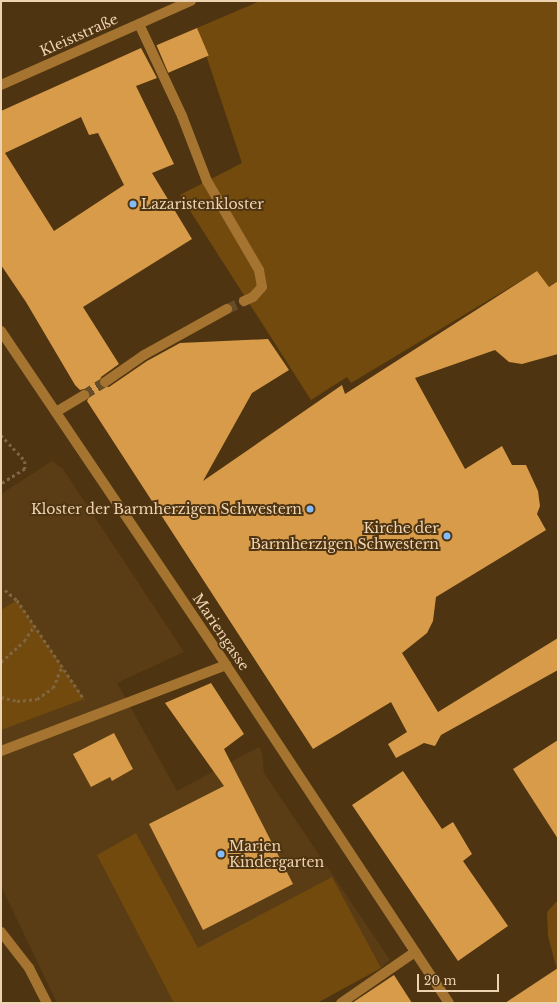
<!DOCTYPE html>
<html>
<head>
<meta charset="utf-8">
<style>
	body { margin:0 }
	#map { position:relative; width:559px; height:1004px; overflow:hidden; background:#4e3410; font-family:"Libre Baskerville",serif }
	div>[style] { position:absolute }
	.built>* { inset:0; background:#5a3d14 }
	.green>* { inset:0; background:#724a0d }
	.building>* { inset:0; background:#d89b49; transform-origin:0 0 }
	.minor-tunnel>* { height:10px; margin-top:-5px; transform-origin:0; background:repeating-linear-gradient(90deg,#664c28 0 10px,transparent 0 15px) }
	.path>* { height:2.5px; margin-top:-1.25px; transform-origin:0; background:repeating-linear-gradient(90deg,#7f6542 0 3px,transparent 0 6px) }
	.minor>* { height:10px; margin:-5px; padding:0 5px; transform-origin:5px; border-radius:5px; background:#a57430 }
	.dots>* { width:11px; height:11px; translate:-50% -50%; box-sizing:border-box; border:2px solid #4e3410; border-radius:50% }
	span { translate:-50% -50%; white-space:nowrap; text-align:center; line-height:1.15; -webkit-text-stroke:4px #4e3410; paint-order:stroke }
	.street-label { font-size:14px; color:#eed3b3 }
	.poi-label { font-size:14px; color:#eed3b3 }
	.left { translate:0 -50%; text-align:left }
	.right { translate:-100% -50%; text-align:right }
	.frame { position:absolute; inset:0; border:2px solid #eed3b3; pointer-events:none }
	.scale { position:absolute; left:417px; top:974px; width:82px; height:18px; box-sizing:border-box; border:2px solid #eed3b3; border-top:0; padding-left:5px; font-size:12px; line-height:14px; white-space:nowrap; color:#eed3b3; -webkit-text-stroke:3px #4e3410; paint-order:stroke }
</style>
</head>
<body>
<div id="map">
	<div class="built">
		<i style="clip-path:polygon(52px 461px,63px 469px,184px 652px,117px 683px,177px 791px,259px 747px,262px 752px,264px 773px,390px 960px,381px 968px,317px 1003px,57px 1003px,1px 886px,1px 494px)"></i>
	</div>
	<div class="green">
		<i style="clip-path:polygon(260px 1px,558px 1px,558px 281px,549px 287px,537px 271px,351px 383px,347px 377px,311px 400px,180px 195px,242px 163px,197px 28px)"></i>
		<i style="clip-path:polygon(17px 600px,84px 699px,1px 730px,1px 610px)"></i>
		<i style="clip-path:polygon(136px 833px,198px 948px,332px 877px,381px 968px,317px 1003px,174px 1003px,97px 855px)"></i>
		<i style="clip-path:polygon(558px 900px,558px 974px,548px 936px,547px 912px)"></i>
	</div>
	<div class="building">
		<i style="left:197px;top:28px;width:30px;height:44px;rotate:67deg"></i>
		<i style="clip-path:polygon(evenodd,141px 48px,157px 78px,136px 86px,174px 164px,152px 173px,192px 239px,83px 307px,119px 364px,101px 377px,99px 385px,109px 387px,147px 361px,180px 343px,268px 339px,289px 370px,252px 393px,203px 481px,342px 385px,345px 394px,537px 271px,549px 287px,558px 281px,558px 354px,522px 364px,509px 362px,495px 350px,415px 378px,465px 469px,502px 446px,512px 465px,526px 465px,538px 491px,540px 506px,537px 514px,546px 530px,436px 597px,433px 621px,427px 633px,402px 653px,438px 712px,558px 638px,558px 670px,441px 735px,435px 746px,424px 743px,396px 758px,388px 744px,407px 732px,391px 702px,313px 749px,87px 401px,90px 395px,89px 391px,84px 389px,80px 390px,75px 385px,26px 302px,1px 265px,1px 111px,141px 48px,81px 117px,89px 135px,98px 133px,124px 185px,54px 231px,5px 153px,81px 117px)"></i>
		<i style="clip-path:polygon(211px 683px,244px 734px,224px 749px,293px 884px,203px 930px,149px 824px,224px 786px,165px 703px)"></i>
		<i style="clip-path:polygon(114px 733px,133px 769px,112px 781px,110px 777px,91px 787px,73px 754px)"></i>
		<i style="clip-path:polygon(558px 740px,558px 839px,513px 769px)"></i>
		<i style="clip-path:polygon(403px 771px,442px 829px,453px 822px,472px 854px,463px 861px,508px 926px,458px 961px,352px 805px)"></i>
		<i style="clip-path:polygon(558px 968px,558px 1003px,505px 1003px)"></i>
		<i style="clip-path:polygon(394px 975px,412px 1003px,352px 1003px)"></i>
	</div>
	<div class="minor-tunnel">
		<i style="left:227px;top:309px;width:19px;rotate:-25deg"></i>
		<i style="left:84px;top:395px;width:25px;rotate:-32deg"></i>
	</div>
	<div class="path">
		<i style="left:1px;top:435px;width:35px;rotate:47deg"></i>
		<i style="left:25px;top:461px;width:8px;rotate:90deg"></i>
		<i style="left:25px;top:469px;width:28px;rotate:148deg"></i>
		<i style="left:5px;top:590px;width:16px;rotate:40deg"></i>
		<i style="left:17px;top:600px;width:120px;rotate:55.9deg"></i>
		<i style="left:1px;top:662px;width:31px;rotate:-42deg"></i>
		<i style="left:24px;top:641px;width:18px;rotate:-56deg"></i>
		<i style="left:1px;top:697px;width:16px;rotate:14deg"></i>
		<i style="left:17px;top:701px;width:20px;rotate:-6deg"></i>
		<i style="left:37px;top:699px;width:19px;rotate:-35deg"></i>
		<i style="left:53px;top:688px;width:24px;rotate:-68deg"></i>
	</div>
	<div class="minor">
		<i style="left:139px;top:24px;width:102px;rotate:64.9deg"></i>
		<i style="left:182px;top:116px;width:70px;rotate:69deg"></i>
		<i style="left:207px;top:181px;width:103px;rotate:59.7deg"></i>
		<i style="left:259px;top:270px;width:17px;rotate:80deg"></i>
		<i style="left:262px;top:287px;width:13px;rotate:132deg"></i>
		<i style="left:253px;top:297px;width:10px;rotate:156deg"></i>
		<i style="left:1px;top:85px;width:208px;rotate:-23.9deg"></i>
		<i style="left:1px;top:331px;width:403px;rotate:56deg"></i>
		<i style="left:226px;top:665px;width:405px;rotate:56.6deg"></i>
		<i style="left:105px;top:382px;width:47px;rotate:-34.7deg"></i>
		<i style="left:144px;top:355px;width:95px;rotate:-29deg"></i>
		<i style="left:56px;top:412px;width:33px;rotate:-31deg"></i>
		<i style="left:1px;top:751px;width:241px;rotate:-20.9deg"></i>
		<i style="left:1px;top:932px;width:46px;rotate:52.1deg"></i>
		<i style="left:29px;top:968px;width:39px;rotate:63deg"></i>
		<i style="left:341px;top:1003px;width:90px;rotate:-34.6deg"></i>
	</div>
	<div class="dots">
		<i style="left:133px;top:204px;background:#84bcfb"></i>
		<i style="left:310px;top:509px;background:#84bcfb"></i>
		<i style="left:447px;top:536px;background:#84bcfb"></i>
		<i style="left:221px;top:854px;background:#84bcfb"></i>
	</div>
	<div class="street-label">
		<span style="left:79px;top:35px;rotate:-24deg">Kleiststraße</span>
		<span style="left:221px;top:632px;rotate:56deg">Mariengasse</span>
	</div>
	<div class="poi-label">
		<span class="left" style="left:141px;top:204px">Lazaristenkloster</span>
		<span class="right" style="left:302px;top:509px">Kloster der Barmherzigen Schwestern</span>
		<span class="right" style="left:439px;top:536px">Kirche der<br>Barmherzigen Schwestern</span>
		<span class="left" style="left:229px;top:854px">Marien<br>Kindergarten</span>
	</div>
	<div class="frame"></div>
	<div class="scale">20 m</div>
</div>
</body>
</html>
